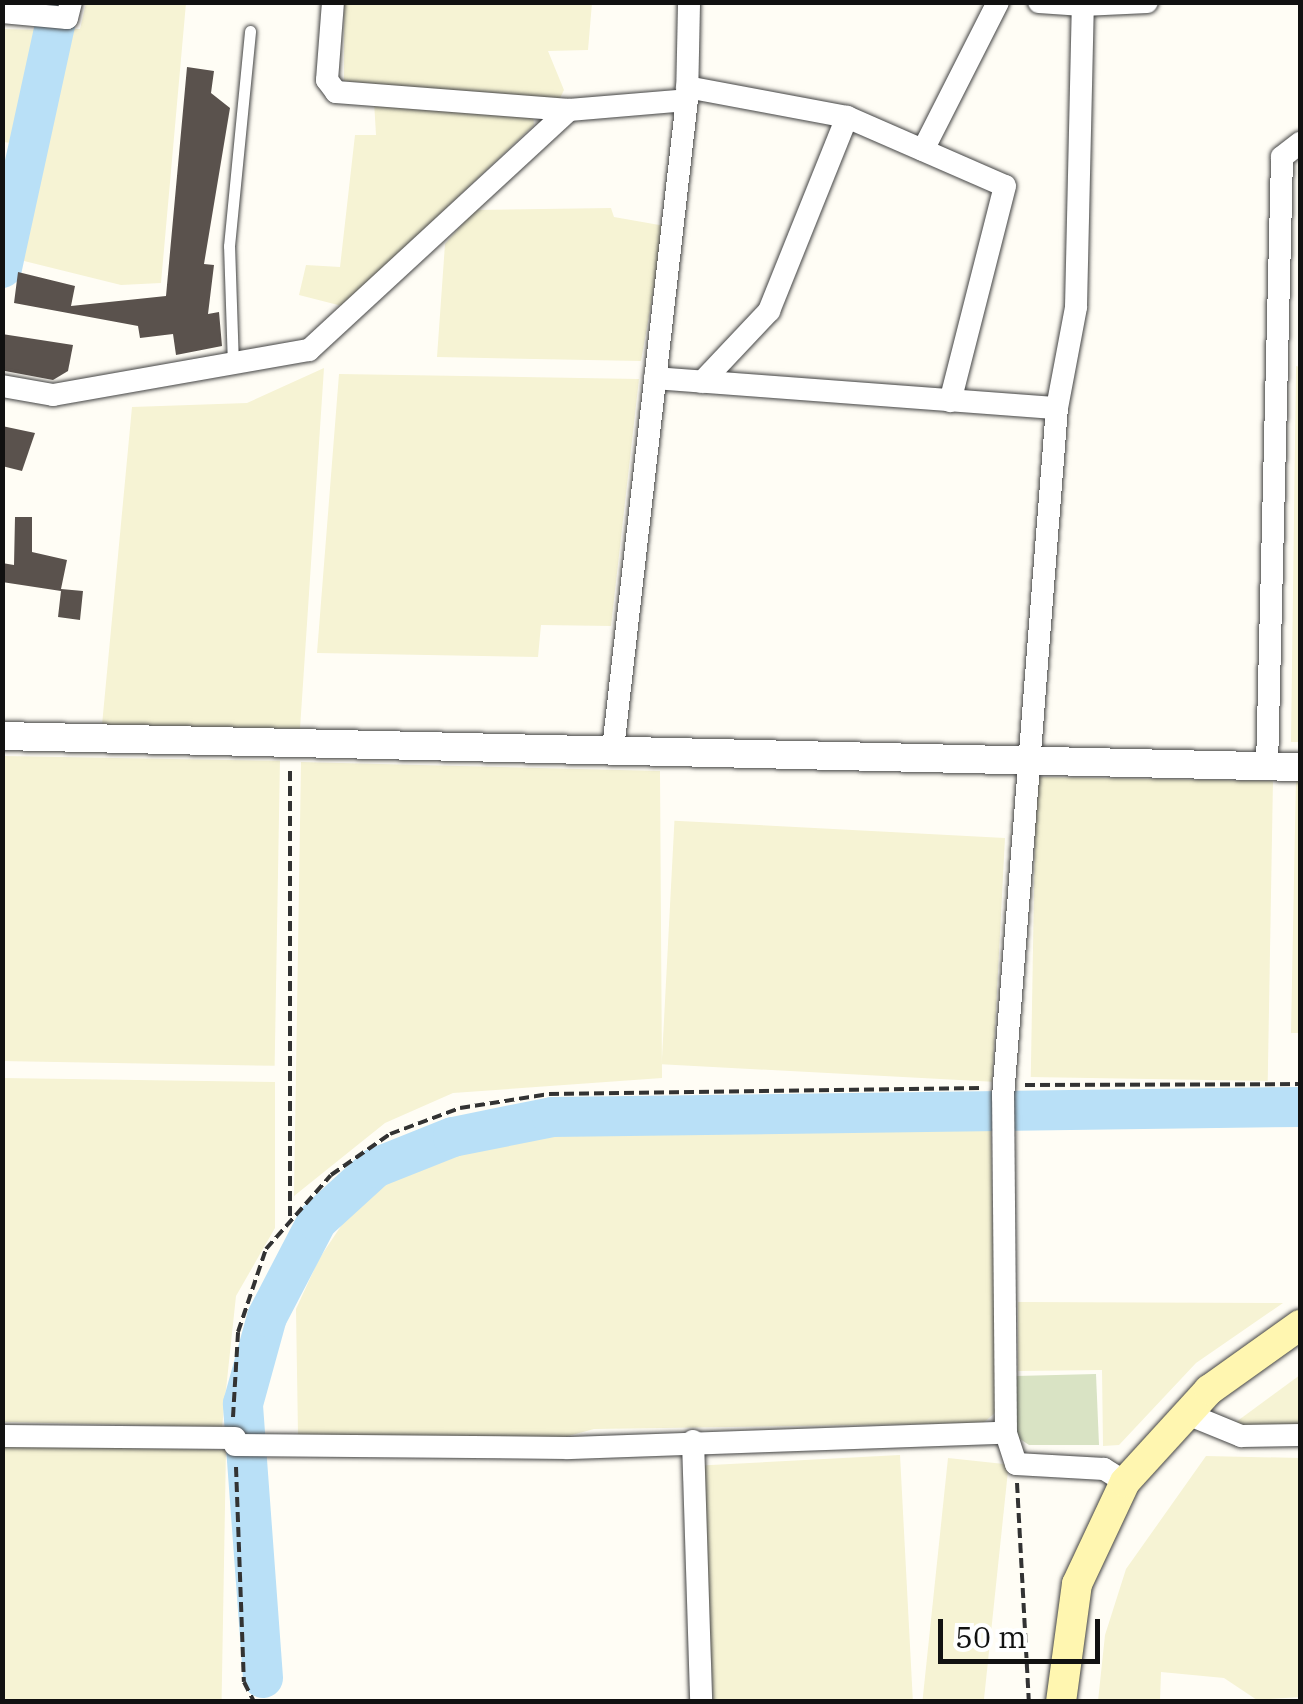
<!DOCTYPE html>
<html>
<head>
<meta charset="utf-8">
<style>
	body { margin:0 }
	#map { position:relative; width:1303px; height:1704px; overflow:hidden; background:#fffdf5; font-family:"IBM Plex Serif",serif }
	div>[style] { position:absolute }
	.farmland>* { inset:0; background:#f6f3d4; transform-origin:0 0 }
	.cemetery>* { inset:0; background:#d9e3c4 }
	.river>* { height:40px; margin:-20px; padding:0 20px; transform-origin:20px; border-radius:20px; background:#b9e0f7 }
	.building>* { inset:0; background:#5a524d }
	.path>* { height:4px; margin-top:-2px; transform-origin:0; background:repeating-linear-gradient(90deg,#333 0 10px,transparent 0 15px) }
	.roads { filter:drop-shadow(0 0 2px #444) drop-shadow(0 0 2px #444) }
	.service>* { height:11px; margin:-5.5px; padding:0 5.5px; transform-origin:5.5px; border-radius:5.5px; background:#fff }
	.minor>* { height:22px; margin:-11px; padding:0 11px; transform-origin:11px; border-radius:11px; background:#fff }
	.tertiary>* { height:28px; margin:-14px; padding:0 14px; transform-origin:14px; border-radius:14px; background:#fff }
	.secondary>* { height:30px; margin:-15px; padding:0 15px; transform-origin:15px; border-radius:15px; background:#fff6b0 }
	span { translate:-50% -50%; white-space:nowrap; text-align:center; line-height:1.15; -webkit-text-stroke:10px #fff; paint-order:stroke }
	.frame { position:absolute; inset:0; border:5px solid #111; pointer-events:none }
	.scale { position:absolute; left:938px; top:1619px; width:162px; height:45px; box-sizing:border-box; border:5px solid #111; border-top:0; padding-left:12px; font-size:30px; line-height:35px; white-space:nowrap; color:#111; -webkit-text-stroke:8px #fff; paint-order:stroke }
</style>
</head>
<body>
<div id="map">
	<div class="farmland">
		<i style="clip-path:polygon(86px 3px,186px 3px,161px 283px,121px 285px,16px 259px,61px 29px,80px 29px)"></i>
		<i style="clip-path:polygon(344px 3px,592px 3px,588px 50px,548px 51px,564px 90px,558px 102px,344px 81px)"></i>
		<i style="clip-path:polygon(3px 29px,39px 30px,20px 144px,3px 142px)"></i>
		<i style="clip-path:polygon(374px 101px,533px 115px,534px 125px,342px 306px,299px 295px,306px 265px,340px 267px,355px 135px,376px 135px)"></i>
		<i style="clip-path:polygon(611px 208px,614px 217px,665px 226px,641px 361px,437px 357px,445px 244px,475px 210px)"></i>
		<i style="clip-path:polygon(1296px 366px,1300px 367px,1300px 742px,1291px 742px)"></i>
		<i style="clip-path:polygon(324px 368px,300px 729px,102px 725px,132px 407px,247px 403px)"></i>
		<i style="clip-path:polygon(339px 374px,639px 379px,611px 626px,541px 625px,538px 657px,317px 653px)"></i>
		<i style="left:3px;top:756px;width:277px;height:305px;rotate:1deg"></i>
		<i style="clip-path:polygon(301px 762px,660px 771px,662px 1078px,453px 1093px,385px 1123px,294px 1196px)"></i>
		<i style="clip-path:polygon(1296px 776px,1300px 776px,1300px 1033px,1291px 1033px)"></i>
		<i style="left:1036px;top:777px;width:237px;height:300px;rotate:1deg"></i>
		<i style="left:1005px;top:838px;width:244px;height:331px;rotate:93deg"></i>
		<i style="clip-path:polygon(3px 1078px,275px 1082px,275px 1228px,236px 1296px,222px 1427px,3px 1422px)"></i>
		<i style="clip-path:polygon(991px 1127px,996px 1412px,983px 1423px,594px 1429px,561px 1438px,298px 1435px,296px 1309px,319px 1259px,349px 1214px,391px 1178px,454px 1149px,524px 1134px)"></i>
		<i style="clip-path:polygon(1018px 1302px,1283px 1303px,1196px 1363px,1119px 1445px,1103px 1446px,1102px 1370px,1018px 1371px)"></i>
		<i style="clip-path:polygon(1300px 1375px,1300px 1435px,1232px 1425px)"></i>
		<i style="left:3px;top:1446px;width:223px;height:256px;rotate:1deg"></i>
		<i style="left:900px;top:1455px;width:246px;height:199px;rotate:87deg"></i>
		<i style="clip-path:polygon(1206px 1456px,1300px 1458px,1300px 1697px,1257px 1700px,1224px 1678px,1161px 1672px,1160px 1701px,1098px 1701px,1105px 1635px,1126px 1569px)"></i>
		<i style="left:948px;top:1458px;width:61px;height:243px;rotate:6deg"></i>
	</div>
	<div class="cemetery">
		<i style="clip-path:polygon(1096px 1374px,1099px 1445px,1029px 1445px,1014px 1435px,1015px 1376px)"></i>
	</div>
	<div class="river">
		<i style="left:2px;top:268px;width:250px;rotate:-77.7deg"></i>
		<i style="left:263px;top:1678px;width:275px;rotate:-94.2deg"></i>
		<i style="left:243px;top:1404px;width:90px;rotate:-74.6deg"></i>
		<i style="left:267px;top:1317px;width:108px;rotate:-62.5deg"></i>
		<i style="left:317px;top:1221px;width:79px;rotate:-42.4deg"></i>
		<i style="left:375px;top:1168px;width:84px;rotate:-21.7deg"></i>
		<i style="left:453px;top:1137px;width:101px;rotate:-11.4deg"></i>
		<i style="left:552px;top:1117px;width:748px;rotate:-0.77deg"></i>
	</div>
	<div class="building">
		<i style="clip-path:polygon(187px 67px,214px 71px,211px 93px,230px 108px,204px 264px,214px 265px,208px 314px,219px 312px,222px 346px,176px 355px,173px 334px,140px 338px,138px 326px,14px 303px,18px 272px,75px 286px,71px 306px,166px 296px)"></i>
		<i style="clip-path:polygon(2px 334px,73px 345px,68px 371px,53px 380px,5px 371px)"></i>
		<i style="clip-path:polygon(2px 426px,35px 433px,22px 471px,2px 466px)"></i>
		<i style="clip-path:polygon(15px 517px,32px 517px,32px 552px,67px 560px,61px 589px,83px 591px,80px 620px,58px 617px,61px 591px,2px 582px,2px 563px,14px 565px)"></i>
	</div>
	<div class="path">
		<i style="left:1025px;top:1085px;width:275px;rotate:-0.2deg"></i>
		<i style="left:290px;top:1216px;width:450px;rotate:-90deg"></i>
		<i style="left:233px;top:1417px;width:85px;rotate:-86.6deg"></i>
		<i style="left:238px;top:1332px;width:88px;rotate:-71.4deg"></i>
		<i style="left:266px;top:1249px;width:98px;rotate:-48.7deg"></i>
		<i style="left:331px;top:1175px;width:72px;rotate:-34.8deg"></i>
		<i style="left:390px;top:1134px;width:75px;rotate:-20.4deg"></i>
		<i style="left:460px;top:1108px;width:90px;rotate:-8.9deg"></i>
		<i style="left:549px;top:1094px;width:432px;rotate:-0.8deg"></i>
		<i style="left:236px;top:1467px;width:215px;rotate:87.9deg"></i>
		<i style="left:244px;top:1682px;width:22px;rotate:63deg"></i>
		<i style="left:1017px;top:1483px;width:219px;rotate:86.9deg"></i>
	</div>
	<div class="roads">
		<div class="service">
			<i style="left:233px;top:365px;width:119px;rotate:-91.9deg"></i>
			<i style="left:229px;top:246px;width:216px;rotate:-84.4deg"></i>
		</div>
		<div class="minor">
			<i style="left:333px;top:2px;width:78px;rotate:94.4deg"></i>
			<i style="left:327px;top:80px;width:15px;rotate:53deg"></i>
			<i style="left:336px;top:92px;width:234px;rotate:4.4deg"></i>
			<i style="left:569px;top:110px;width:118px;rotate:-4.8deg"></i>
			<i style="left:687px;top:100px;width:98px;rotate:-88.8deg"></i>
			<i style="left:1039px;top:2px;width:44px;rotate:3.9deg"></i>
			<i style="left:2px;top:12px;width:65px;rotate:5.3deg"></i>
			<i style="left:67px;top:18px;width:16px;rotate:-76deg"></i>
			<i style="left:687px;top:87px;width:163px;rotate:10.6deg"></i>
			<i style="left:847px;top:117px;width:172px;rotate:23.6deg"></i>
			<i style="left:1005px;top:186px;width:222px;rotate:104.3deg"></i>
			<i style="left:923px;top:150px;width:166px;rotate:-63.1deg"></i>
			<i style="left:655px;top:378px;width:403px;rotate:4.3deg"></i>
			<i style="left:702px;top:382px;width:98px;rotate:-46.7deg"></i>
			<i style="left:769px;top:311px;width:209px;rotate:-68.1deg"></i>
			<i style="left:2px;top:386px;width:52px;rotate:10deg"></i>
			<i style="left:53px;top:395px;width:260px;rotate:-10deg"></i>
			<i style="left:309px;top:350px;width:354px;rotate:-42.7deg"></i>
			<i style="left:613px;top:749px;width:653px;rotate:-83.5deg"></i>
			<i style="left:1267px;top:767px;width:610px;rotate:-88.59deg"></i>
			<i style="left:1282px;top:157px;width:23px;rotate:-38deg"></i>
			<i style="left:1185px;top:1413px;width:61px;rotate:22.3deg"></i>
			<i style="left:1241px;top:1436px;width:59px;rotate:-1deg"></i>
			<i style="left:2px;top:1436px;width:233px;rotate:0.5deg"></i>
			<i style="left:693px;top:1441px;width:261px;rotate:88.2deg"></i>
			<i style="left:235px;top:1445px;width:333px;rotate:0.5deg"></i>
			<i style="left:568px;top:1448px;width:438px;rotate:-2deg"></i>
			<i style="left:1125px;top:1482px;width:25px;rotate:-148deg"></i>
			<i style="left:1104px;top:1469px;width:88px;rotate:-176.7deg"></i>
			<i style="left:1016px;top:1464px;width:33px;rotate:-108deg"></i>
			<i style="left:1006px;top:1433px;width:336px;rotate:-90.5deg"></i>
			<i style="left:1003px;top:1097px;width:691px;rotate:-85.52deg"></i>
			<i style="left:1057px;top:408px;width:103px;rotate:-79.3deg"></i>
			<i style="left:1076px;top:307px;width:302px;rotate:-88.7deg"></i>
			<i style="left:1083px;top:5px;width:64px;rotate:-2.7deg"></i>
		</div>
		<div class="tertiary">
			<i style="left:2px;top:736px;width:1298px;rotate:1.37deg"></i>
		</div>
		<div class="secondary">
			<i style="left:1061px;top:1702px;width:119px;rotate:-82.3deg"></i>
			<i style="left:1077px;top:1584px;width:113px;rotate:-64.8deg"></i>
			<i style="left:1125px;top:1482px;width:125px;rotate:-47.6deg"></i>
			<i style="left:1209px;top:1390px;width:112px;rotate:-35.5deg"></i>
		</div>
	</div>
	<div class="frame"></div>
	<div class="scale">50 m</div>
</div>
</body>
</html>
